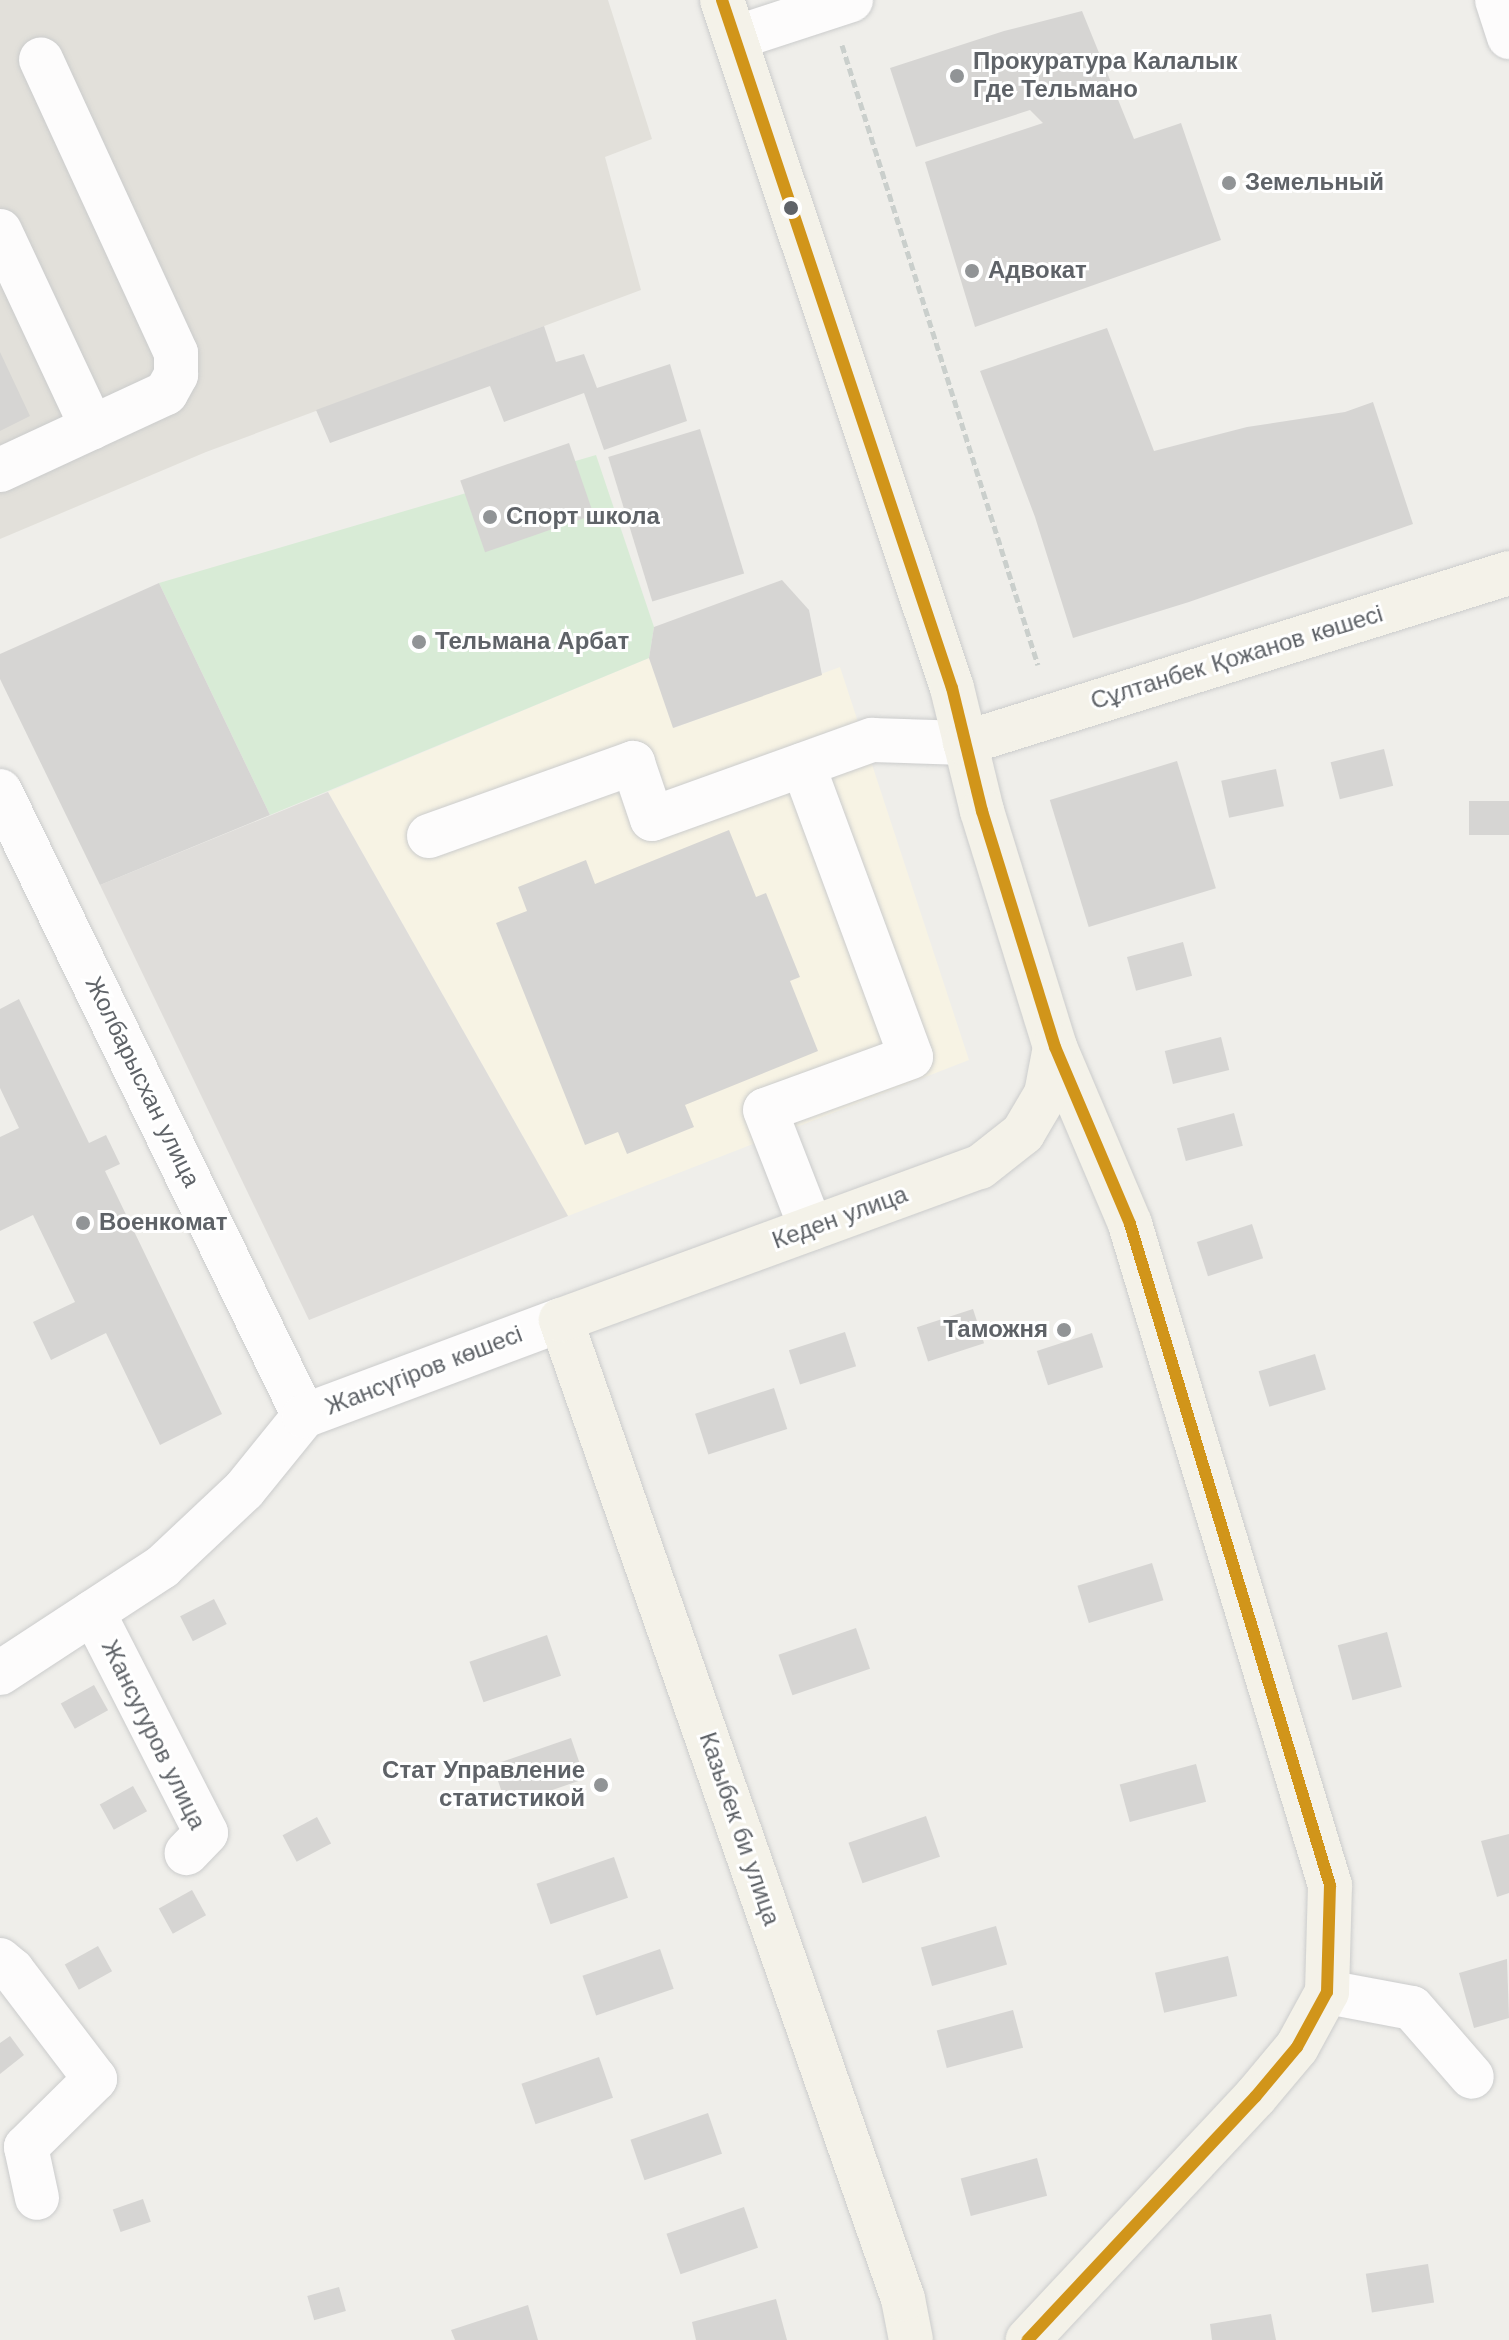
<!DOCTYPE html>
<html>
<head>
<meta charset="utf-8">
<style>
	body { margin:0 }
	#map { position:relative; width:1509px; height:2340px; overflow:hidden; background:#efeeea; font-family:"Work Sans",sans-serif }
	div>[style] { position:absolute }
	.commercial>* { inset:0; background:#f7f3e4 }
	.industrial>* { inset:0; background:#dfddda }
	.education>* { inset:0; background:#e2e0da }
	.green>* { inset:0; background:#d8ebd6 }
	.building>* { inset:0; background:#d6d5d3; transform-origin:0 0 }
	.path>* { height:5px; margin-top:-2.5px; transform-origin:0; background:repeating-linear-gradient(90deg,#cacfcc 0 8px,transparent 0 12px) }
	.roads { filter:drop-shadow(0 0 2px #cbcccc) drop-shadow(0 0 2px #cbcccc) }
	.minor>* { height:44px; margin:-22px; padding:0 22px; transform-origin:22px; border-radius:22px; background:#fdfcfc }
	.major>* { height:44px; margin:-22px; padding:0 22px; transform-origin:22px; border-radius:22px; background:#f4f2e9 }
	.bus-1>* { height:12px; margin:-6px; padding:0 6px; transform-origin:6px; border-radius:6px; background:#d1951a }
	.dots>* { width:22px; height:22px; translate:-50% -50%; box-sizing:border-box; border:4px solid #fff; border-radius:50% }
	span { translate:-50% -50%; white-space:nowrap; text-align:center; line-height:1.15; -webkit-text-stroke:6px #fff; paint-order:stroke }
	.poi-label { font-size:24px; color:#5f6368; font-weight:700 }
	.left { translate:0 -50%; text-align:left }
	.right { translate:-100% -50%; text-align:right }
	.street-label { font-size:24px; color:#5f6368 }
</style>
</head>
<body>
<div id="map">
	<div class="commercial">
		<i style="clip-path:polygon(649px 658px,674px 728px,840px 667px,969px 1060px,568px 1216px,328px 792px)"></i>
	</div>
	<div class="industrial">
		<i style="clip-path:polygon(328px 792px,568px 1216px,309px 1320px,100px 885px)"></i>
	</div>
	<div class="education">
		<i style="clip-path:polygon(0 0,608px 0,652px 139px,605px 157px,641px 290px,206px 452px,0 539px)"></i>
	</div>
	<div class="green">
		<i style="clip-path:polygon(596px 455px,654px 627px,649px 658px,270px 815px,159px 583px)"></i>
	</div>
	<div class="building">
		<i style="clip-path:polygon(1082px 11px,1134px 139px,1181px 123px,1221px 240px,975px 327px,925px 162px,1043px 123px,1030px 110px,916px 147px,890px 68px,1004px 31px)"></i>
		<i style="clip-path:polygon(544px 326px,556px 362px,584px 354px,597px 388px,670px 364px,687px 421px,604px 450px,584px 393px,504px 422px,490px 386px,330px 443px,316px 410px)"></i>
		<i style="clip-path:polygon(1107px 328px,1154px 451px,1247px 427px,1345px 412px,1373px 402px,1413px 524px,1189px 602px,1073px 638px,1035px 517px,980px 371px)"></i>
		<i style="clip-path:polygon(0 352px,30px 416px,0 431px)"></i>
		<i style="left:700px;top:429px;width:151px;height:96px;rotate:73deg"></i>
		<i style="left:569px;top:443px;width:76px;height:115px;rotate:71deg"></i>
		<i style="clip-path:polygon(782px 580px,809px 610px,822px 675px,673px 728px,649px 658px,654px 627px)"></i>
		<i style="clip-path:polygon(159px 583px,270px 815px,100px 885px,0 679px,0 654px)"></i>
		<i style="left:1384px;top:749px;width:38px;height:55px;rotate:76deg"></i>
		<i style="left:1177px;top:761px;width:133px;height:133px;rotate:73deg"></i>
		<i style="left:1276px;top:769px;width:38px;height:56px;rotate:78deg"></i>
		<i style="left:1509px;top:801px;width:34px;height:40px;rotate:90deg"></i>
		<i style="clip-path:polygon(729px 830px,756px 897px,766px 893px,800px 977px,790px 981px,818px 1051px,685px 1105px,694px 1127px,627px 1154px,618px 1132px,585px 1145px,496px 923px,527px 911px,518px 887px,586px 860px,595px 884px)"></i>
		<i style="left:1183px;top:942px;width:35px;height:58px;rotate:75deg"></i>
		<i style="clip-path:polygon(19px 999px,89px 1143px,106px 1135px,120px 1164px,105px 1171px,222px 1414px,160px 1445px,106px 1333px,51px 1360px,33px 1322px,75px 1302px,33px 1215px,0 1231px,0 1137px,19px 1128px,0 1088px,0 1009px)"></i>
		<i style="left:1221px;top:1037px;width:34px;height:58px;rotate:76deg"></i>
		<i style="left:1234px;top:1113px;width:34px;height:59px;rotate:75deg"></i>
		<i style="left:1252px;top:1224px;width:36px;height:58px;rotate:72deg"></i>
		<i style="left:973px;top:1309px;width:36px;height:59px;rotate:72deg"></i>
		<i style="left:845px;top:1332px;width:36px;height:59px;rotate:72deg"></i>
		<i style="left:1092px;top:1333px;width:36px;height:58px;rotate:72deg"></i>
		<i style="left:1315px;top:1354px;width:37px;height:59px;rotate:73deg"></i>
		<i style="left:774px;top:1388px;width:43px;height:83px;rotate:72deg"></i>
		<i style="left:1152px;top:1563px;width:39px;height:78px;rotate:73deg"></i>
		<i style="left:214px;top:1599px;width:28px;height:38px;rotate:63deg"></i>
		<i style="left:856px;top:1628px;width:43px;height:82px;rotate:71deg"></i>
		<i style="left:1387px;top:1632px;width:57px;height:51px;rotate:75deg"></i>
		<i style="left:547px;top:1635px;width:43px;height:82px;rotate:71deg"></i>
		<i style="left:94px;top:1685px;width:29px;height:38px;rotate:61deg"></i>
		<i style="left:571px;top:1738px;width:43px;height:83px;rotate:71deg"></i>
		<i style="left:1196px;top:1764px;width:39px;height:79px;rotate:75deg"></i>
		<i style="left:133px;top:1786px;width:29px;height:38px;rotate:61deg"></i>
		<i style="left:926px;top:1816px;width:43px;height:82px;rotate:71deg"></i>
		<i style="left:317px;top:1817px;width:30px;height:39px;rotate:62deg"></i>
		<i style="clip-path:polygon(1509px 1834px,1509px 1893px,1497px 1897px,1481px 1841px)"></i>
		<i style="left:614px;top:1857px;width:43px;height:82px;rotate:71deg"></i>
		<i style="left:192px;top:1890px;width:29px;height:38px;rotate:61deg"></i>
		<i style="left:996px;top:1926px;width:40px;height:78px;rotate:74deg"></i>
		<i style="left:98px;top:1946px;width:29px;height:38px;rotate:61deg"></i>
		<i style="left:660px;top:1949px;width:42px;height:82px;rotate:71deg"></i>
		<i style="left:1228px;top:1956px;width:41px;height:75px;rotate:77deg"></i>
		<i style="clip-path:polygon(1507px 1959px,1509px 2018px,1474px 2028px,1459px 1973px)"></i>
		<i style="left:1013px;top:2010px;width:39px;height:79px;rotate:75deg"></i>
		<i style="clip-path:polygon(10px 2036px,24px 2055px,0 2074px,0 2043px)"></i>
		<i style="left:599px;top:2057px;width:43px;height:82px;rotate:71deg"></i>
		<i style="left:708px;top:2113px;width:43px;height:82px;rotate:71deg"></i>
		<i style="left:1037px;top:2158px;width:39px;height:79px;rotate:75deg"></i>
		<i style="left:143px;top:2199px;width:24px;height:32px;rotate:71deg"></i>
		<i style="left:744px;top:2207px;width:43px;height:82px;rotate:71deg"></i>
		<i style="left:1428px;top:2264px;width:39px;height:63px;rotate:81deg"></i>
		<i style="left:339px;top:2287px;width:25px;height:33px;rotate:74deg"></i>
		<i style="clip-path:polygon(776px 2299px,787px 2340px,696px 2340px,692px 2322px)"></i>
		<i style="clip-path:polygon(528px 2305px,538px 2340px,455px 2340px,451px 2330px)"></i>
		<i style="clip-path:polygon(1271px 2314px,1276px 2340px,1212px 2340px,1210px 2324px)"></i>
	</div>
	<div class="path">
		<i style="left:842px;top:45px;width:650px;rotate:72.46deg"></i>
	</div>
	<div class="roads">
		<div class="minor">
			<i style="left:1497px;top:0;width:39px;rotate:72deg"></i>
			<i style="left:735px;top:38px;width:122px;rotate:-18.1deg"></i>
			<i style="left:0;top:231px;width:217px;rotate:64.9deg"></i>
			<i style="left:0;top:470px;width:183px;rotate:-24.9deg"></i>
			<i style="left:166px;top:393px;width:21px;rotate:-61deg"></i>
			<i style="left:176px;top:375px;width:22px;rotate:-90deg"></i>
			<i style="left:176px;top:353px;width:323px;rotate:-114.7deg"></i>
			<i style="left:803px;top:765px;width:311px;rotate:69.7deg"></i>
			<i style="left:911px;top:1057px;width:155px;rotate:160deg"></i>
			<i style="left:765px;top:1110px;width:127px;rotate:68.7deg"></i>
			<i style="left:0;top:791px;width:695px;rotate:64.06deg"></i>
			<i style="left:429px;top:836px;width:217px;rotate:-19.7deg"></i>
			<i style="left:633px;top:763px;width:59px;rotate:71.3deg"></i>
			<i style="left:652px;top:819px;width:234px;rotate:-19.8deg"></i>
			<i style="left:872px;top:740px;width:93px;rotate:1.8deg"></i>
			<i style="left:93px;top:1612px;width:248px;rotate:62.9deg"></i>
			<i style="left:206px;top:1833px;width:28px;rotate:134deg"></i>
			<i style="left:0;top:1673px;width:194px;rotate:-33.2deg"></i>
			<i style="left:162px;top:1567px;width:112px;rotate:-43.2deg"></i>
			<i style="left:244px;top:1490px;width:95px;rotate:-51deg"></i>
			<i style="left:304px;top:1416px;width:274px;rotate:-20.5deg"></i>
			<i style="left:0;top:1960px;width:16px;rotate:40deg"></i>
			<i style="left:12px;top:1970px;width:137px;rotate:52.7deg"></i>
			<i style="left:95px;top:2079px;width:97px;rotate:135.4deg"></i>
			<i style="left:26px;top:2147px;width:52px;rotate:77.8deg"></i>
			<i style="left:1327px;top:1992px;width:86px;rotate:10.7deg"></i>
			<i style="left:1412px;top:2008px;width:91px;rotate:49deg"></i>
		</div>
		<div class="major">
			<i style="left:722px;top:0;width:725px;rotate:71.52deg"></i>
			<i style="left:952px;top:688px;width:127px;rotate:76.3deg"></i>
			<i style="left:982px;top:811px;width:247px;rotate:72.8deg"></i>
			<i style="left:1055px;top:1047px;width:192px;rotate:67deg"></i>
			<i style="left:1130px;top:1224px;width:691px;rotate:73.17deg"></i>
			<i style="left:1330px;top:1885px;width:107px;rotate:91.6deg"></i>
			<i style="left:1327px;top:1992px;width:63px;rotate:118.6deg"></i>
			<i style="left:1297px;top:2047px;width:65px;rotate:130deg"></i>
			<i style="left:1255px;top:2097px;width:333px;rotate:133.1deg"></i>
			<i style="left:965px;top:743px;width:570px;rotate:-17.35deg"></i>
			<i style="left:911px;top:2340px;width:42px;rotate:-101deg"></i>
			<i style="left:903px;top:2299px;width:1037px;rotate:-109.26deg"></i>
			<i style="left:561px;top:1320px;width:446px;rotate:-20.1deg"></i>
			<i style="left:980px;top:1167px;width:55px;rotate:-38.3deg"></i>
			<i style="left:1023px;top:1133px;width:45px;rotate:-59.5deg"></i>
			<i style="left:1046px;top:1094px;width:48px;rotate:-79.2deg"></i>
		</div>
	</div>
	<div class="bus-1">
		<i style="left:722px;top:0;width:725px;rotate:71.52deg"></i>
		<i style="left:952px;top:688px;width:127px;rotate:76.3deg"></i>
		<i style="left:982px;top:811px;width:247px;rotate:72.8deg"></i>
		<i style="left:1055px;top:1047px;width:192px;rotate:67deg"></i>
		<i style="left:1130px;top:1224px;width:691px;rotate:73.17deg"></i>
		<i style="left:1330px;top:1885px;width:107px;rotate:91.6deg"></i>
		<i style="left:1327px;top:1992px;width:63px;rotate:118.6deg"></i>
		<i style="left:1297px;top:2047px;width:65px;rotate:130deg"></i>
		<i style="left:1255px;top:2097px;width:333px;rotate:133.1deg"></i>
	</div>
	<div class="dots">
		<i style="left:957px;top:76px;background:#919496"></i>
		<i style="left:1229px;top:183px;background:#919496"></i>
		<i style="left:791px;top:208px;background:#5f6368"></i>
		<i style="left:972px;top:271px;background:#919496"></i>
		<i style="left:490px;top:517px;background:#919496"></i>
		<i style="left:419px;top:642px;background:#919496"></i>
		<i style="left:83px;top:1223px;background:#919496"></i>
		<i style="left:1064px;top:1330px;background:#919496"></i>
		<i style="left:601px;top:1785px;background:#919496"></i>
	</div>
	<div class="poi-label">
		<span class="left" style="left:973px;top:76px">Прокуратура Калалык<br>Где Тельмано</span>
		<span class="left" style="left:1245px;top:183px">Земельный</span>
		<span class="left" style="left:988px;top:271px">Адвокат</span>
		<span class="left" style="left:506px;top:517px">Спорт школа</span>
		<span class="left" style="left:435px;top:642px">Тельмана Арбат</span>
		<span class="left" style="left:99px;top:1223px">Военкомат</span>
		<span class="right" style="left:1048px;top:1330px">Таможня</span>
		<span class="right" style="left:585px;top:1785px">Стат Управление<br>статистикой</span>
	</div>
	<div class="street-label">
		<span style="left:1237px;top:658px;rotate:-17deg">Сұлтанбек Қожанов көшесі</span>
		<span style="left:142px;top:1082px;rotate:64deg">Жолбарысхан улица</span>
		<span style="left:840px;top:1218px;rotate:-20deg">Кеден улица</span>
		<span style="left:424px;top:1371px;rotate:-21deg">Жансүгіров көшесі</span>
		<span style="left:153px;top:1735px;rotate:64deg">Жансугуров улица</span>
		<span style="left:739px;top:1829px;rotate:71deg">Казыбек би улица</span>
	</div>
</div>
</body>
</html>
